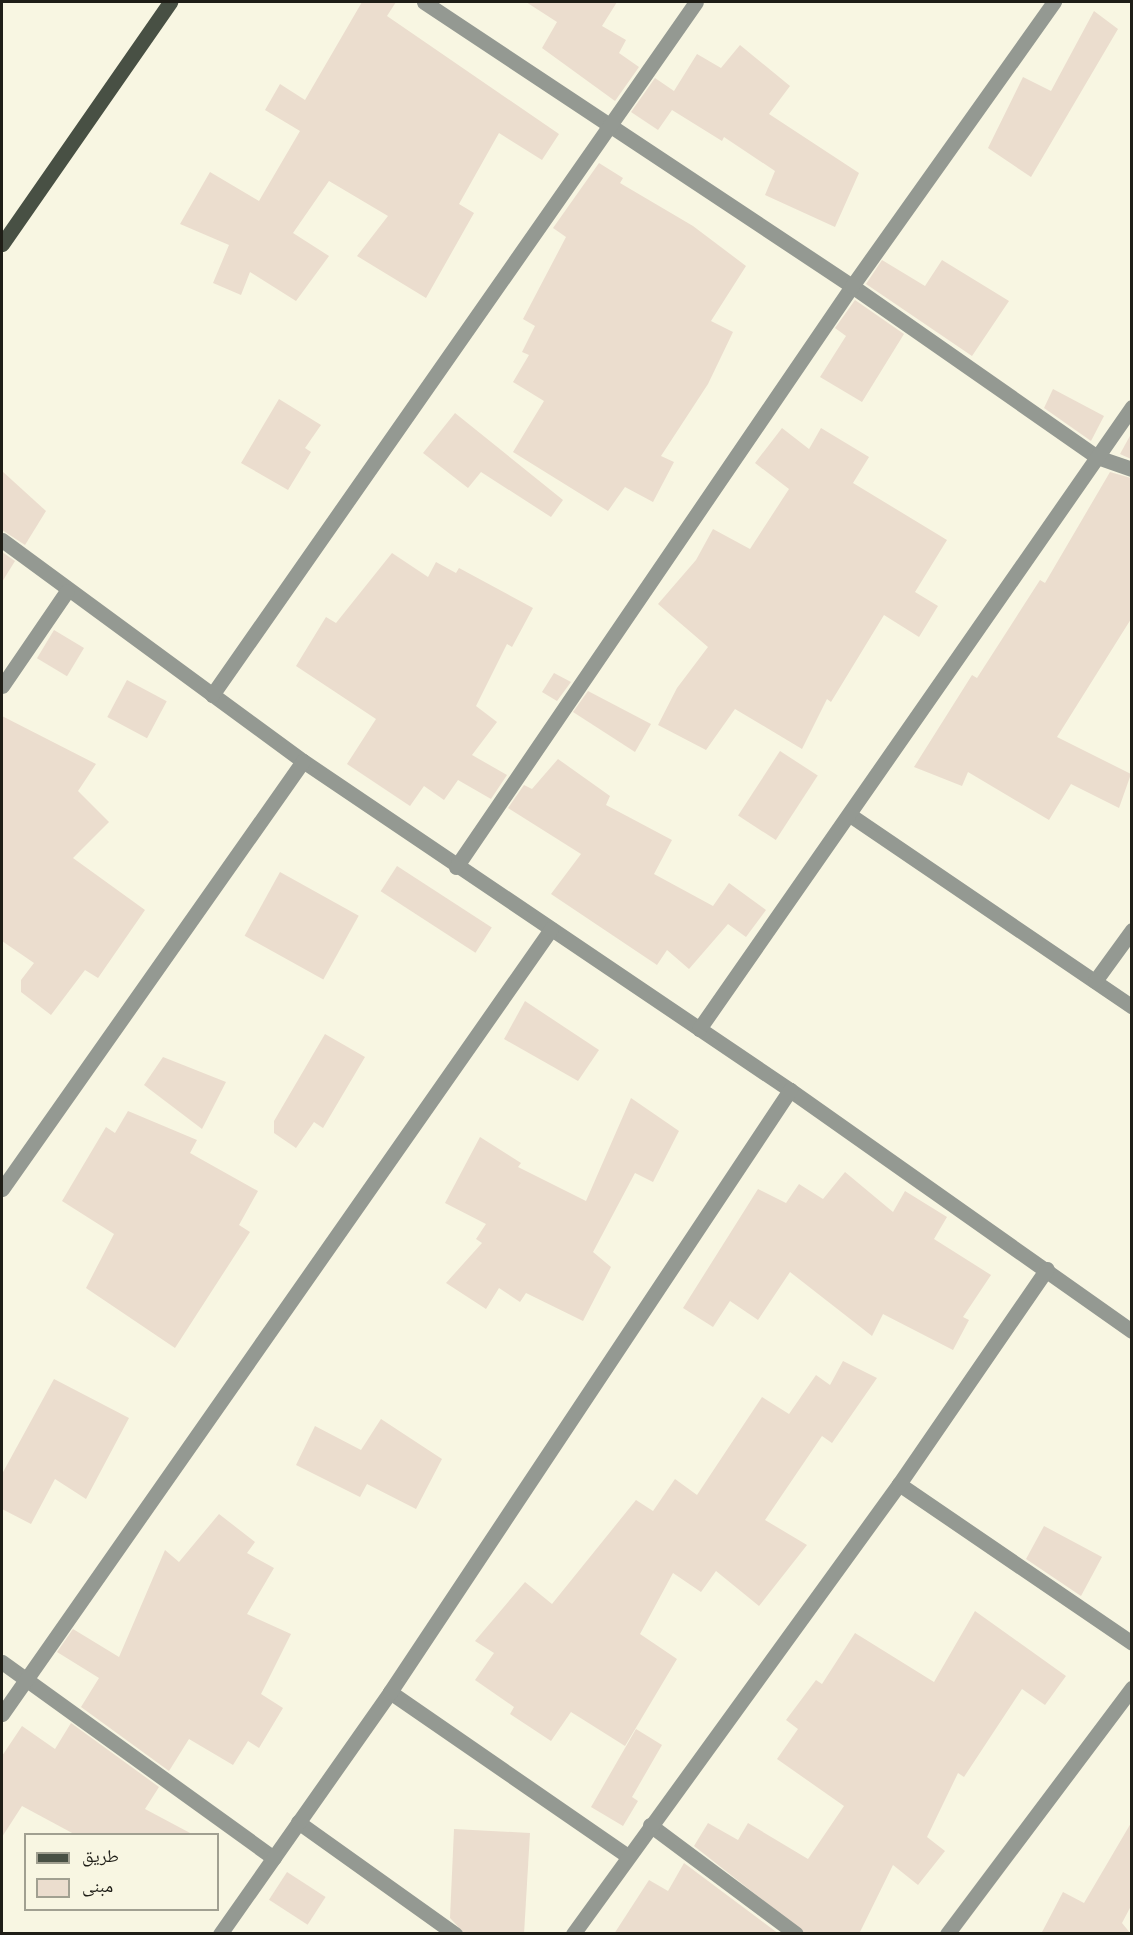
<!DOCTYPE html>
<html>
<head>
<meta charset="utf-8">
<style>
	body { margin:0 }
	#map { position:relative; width:1133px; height:1935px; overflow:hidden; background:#f8f6e2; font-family:"Roboto Serif","Noto Naskh Arabic",serif }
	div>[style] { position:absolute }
	.building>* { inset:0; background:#ebddce; transform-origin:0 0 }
	.minor>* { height:15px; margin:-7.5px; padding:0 7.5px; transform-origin:7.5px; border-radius:7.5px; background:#949992 }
	.major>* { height:15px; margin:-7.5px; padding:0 7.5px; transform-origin:7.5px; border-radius:7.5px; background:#485044 }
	span { translate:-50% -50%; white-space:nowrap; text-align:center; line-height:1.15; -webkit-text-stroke:4.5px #f8f6e2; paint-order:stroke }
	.frame { position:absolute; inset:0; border:3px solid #1f1e17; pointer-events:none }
	.legend { position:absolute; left:24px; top:1833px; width:195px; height:78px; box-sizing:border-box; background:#f8f6e2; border:2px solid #a1a091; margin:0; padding:8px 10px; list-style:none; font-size:18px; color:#1f1e17 }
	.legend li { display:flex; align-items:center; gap:12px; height:30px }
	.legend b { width:30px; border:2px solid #a1a091 }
</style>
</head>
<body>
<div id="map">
	<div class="building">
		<i style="clip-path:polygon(362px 2px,396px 2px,387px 16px,559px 134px,542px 160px,499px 133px,459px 204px,474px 213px,426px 298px,357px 256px,388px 216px,329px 181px,293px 233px,329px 256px,296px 301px,250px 272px,241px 295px,213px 283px,229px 245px,180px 224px,210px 172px,259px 201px,300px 131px,265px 110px,280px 84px,305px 100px)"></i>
		<i style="clip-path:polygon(526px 2px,617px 2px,602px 26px,626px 40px,619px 53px,639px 67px,615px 101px,542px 48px,557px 22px)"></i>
		<i style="clip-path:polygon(1094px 11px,1118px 29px,1031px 177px,988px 148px,1023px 77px,1051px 91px)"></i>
		<i style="clip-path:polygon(740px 45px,790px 86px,769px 114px,859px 173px,835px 227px,765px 195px,775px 171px,724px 137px,722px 141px,672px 110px,658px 130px,631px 112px,655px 78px,674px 91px,697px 54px,721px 68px)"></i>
		<i style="clip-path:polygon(599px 163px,623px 178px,620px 183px,693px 226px,746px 266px,711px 321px,733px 332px,708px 384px,661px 456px,674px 462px,653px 502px,625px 487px,608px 511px,513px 452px,544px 401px,513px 382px,529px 355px,522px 352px,535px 326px,523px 319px,566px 237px,553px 228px)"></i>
		<i style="clip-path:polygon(882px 260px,925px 286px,942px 260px,1009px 301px,972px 356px,866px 284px)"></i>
		<i style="clip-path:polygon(855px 300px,904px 334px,862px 402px,820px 377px,846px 336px,835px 328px)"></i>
		<i style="clip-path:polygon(1053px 389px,1104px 416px,1091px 441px,1044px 408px)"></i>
		<i style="clip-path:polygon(279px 399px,321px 425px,305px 448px,311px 452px,288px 490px,241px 463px)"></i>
		<i style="clip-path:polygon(455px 413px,563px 500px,551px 517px,481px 472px,468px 488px,423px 453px)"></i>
		<i style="clip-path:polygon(782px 428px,809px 449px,821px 428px,869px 457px,853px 483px,947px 540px,915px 592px,938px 606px,919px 637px,884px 615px,831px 702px,827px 699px,802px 749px,735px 709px,706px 750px,658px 725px,677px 688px,708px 647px,658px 604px,696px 560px,713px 529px,750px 549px,789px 489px,755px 463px)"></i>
		<i style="clip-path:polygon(1131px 434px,1131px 459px,1120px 454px)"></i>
		<i style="clip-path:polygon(2px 471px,46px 511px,25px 545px,2px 530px)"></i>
		<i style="clip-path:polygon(1110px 472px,1131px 478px,1131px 619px,1057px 737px,1131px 774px,1119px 808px,1071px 784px,1049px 820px,968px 772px,962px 786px,914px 767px,972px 675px,977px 678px,1040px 580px,1045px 583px)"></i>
		<i style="clip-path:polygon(2px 552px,15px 561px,2px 582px)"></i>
		<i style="clip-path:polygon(392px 553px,428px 577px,436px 562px,456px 573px,459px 568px,533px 608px,512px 647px,507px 644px,476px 706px,497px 722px,472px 755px,507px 775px,491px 799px,458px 780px,444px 800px,424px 786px,410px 806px,347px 764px,376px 719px,296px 666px,326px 617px,336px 623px)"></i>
		<i style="left:54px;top:630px;width:35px;height:33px;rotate:31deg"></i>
		<i style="clip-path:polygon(554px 673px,571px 682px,557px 701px,542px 692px)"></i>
		<i style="left:127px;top:680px;width:45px;height:42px;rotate:28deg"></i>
		<i style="clip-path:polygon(588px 691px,651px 724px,635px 752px,573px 712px)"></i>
		<i style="clip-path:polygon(2px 716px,96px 764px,78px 791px,109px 822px,73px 858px,145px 910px,98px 978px,85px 970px,51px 1015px,21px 992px,21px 980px,34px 963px,2px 941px)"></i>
		<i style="left:780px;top:751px;width:45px;height:77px;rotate:33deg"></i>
		<i style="clip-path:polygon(558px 759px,610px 796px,606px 805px,672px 840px,654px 874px,713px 906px,729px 883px,766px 910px,746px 937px,728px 924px,689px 969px,667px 950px,657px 965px,551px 894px,581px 854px,508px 808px,524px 785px,532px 789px)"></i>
		<i style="left:397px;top:866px;width:113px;height:30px;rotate:33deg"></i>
		<i style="left:280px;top:872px;width:90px;height:73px;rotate:29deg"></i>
		<i style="clip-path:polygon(525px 1001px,599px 1050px,578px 1081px,504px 1039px)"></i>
		<i style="clip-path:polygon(325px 1034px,365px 1057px,323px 1128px,314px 1122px,296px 1148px,274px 1133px,274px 1121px)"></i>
		<i style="clip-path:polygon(163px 1057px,226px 1082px,202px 1129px,144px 1085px)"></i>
		<i style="clip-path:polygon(631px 1098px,679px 1131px,653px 1182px,635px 1173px,593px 1252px,611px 1267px,583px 1321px,526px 1293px,520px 1302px,499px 1288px,486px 1309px,446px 1283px,482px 1243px,476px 1239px,486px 1224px,445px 1203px,480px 1137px,521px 1163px,518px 1167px,586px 1201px)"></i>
		<i style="clip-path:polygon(128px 1111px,197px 1140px,190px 1153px,258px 1191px,239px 1225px,250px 1232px,175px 1348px,86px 1288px,114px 1234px,62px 1201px,106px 1127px,115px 1133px)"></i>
		<i style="clip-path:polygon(845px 1172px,893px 1212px,905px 1191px,947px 1217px,934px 1239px,991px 1275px,963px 1317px,969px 1320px,953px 1350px,883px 1314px,872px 1336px,790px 1272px,758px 1320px,730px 1301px,713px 1327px,683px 1308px,758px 1189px,786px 1203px,799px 1184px,823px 1199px)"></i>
		<i style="clip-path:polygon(843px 1361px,877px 1378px,832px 1443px,822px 1436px,765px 1520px,807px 1545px,759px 1606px,716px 1571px,701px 1592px,673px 1573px,640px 1634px,677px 1659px,625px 1746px,571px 1712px,551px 1741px,510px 1714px,514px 1707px,475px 1680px,494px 1653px,475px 1641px,525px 1582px,552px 1604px,636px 1500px,653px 1511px,675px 1479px,697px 1495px,762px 1397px,789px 1414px,816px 1375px,830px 1385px)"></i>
		<i style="clip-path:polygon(54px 1379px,129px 1418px,86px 1499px,55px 1479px,31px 1524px,2px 1509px,2px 1474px)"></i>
		<i style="clip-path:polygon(381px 1419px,442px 1459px,416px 1509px,367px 1484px,360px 1497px,296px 1465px,315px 1426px,361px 1450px)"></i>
		<i style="clip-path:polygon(219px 1514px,255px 1542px,247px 1553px,274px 1568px,247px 1614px,291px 1634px,261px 1694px,283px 1708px,259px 1748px,248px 1741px,233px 1765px,189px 1739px,169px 1771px,81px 1707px,99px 1678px,57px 1652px,73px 1629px,119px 1657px,165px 1550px,179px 1562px)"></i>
		<i style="clip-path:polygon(1044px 1526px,1102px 1557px,1081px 1596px,1026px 1559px)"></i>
		<i style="clip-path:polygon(975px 1611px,1066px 1676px,1045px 1705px,1022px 1689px,964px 1777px,958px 1773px,927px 1837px,945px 1851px,918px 1885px,893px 1865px,859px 1934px,806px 1934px,694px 1846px,708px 1823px,738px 1840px,748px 1823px,808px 1859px,844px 1806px,777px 1759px,798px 1729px,786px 1720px,816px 1680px,822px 1684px,855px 1633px,934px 1682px)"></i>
		<i style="clip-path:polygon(71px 1723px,159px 1787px,145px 1809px,192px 1834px,74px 1834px,22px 1806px,2px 1837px,2px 1756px,22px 1726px,55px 1749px)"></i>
		<i style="clip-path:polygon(636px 1729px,662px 1745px,632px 1797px,638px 1801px,623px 1826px,591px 1807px)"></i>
		<i style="clip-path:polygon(1131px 1823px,1131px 1906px,1122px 1923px,1131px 1934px,1041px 1934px,1063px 1892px,1084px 1903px)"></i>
		<i style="clip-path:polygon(454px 1829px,530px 1833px,524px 1934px,465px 1934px,450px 1918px)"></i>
		<i style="clip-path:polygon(684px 1863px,779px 1934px,614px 1934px,649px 1880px,668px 1891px)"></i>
		<i style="left:287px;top:1872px;width:46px;height:33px;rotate:33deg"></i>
	</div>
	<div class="minor">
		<i style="left:424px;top:2px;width:514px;rotate:33.57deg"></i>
		<i style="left:852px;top:286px;width:299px;rotate:34.9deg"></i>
		<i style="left:1097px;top:457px;width:37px;rotate:19deg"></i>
		<i style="left:2px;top:540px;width:373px;rotate:36.3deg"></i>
		<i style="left:303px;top:761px;width:588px;rotate:34.04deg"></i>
		<i style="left:790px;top:1090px;width:418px;rotate:35.2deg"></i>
		<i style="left:2px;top:686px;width:115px;rotate:-55.6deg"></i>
		<i style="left:212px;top:695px;width:845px;rotate:-55.07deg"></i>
		<i style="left:850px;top:815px;width:341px;rotate:34.2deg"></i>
		<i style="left:456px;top:867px;width:703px;rotate:-55.72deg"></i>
		<i style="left:852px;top:286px;width:349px;rotate:-54.6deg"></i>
		<i style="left:1095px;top:981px;width:63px;rotate:-54deg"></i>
		<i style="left:699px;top:1029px;width:758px;rotate:-55.16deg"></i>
		<i style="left:2px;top:1189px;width:523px;rotate:-54.88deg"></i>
		<i style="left:899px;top:1484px;width:282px;rotate:34.3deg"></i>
		<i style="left:2px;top:1662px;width:335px;rotate:35.8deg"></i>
		<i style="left:390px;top:1692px;width:289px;rotate:34.6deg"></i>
		<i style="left:2px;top:1714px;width:958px;rotate:-55.03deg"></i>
		<i style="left:298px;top:1822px;width:193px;rotate:35.5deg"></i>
		<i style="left:650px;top:1825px;width:182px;rotate:36.7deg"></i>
		<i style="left:220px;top:1934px;width:296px;rotate:-54.9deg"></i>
		<i style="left:390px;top:1692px;width:723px;rotate:-56.4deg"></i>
		<i style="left:573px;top:1934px;width:556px;rotate:-54.08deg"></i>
		<i style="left:899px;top:1484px;width:261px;rotate:-55.5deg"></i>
		<i style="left:947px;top:1934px;width:308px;rotate:-53.1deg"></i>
	</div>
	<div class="major">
		<i style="left:2px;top:244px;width:295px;rotate:-55.2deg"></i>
	</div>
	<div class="frame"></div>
	<ul class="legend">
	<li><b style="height:8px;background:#485044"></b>طريق</li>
	<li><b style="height:16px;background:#ebddce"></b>مبنى</li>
	</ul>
</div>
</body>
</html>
